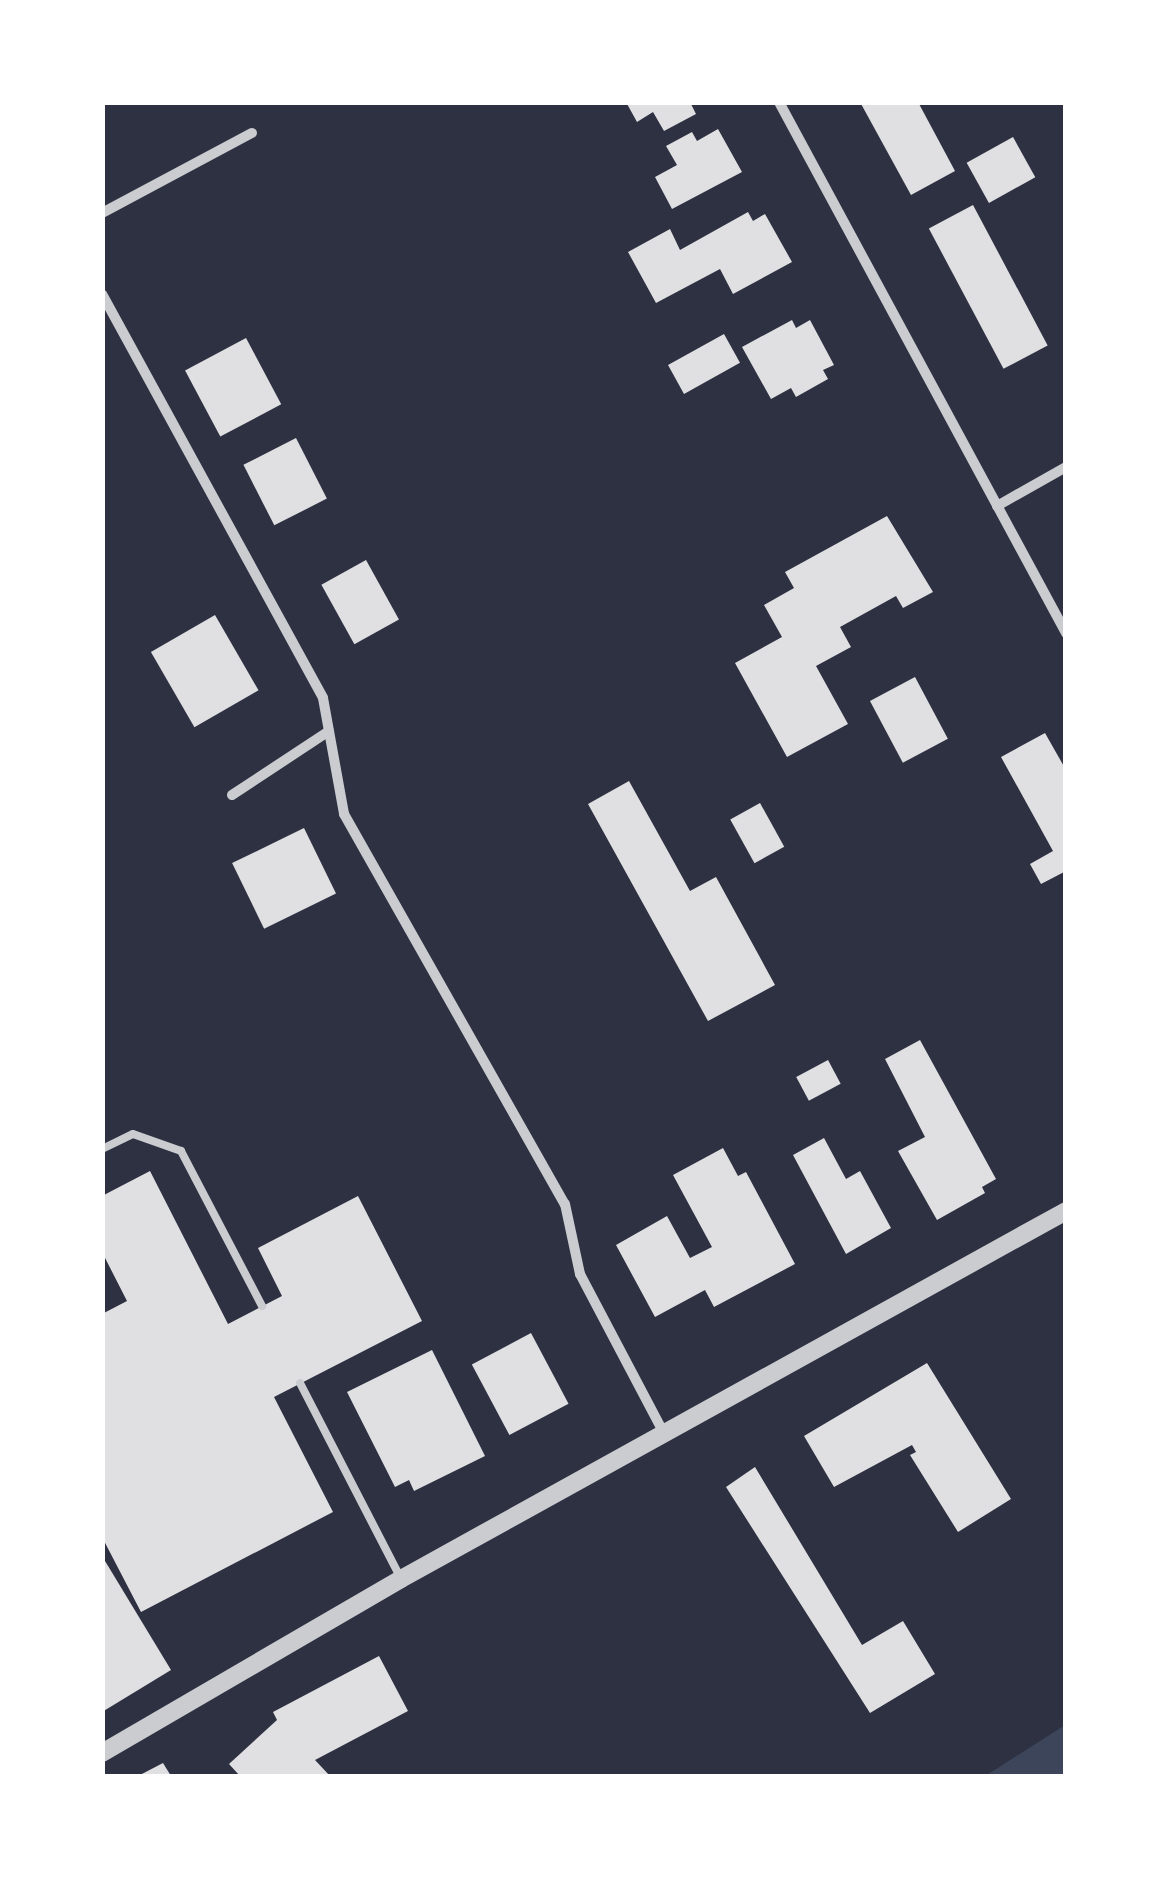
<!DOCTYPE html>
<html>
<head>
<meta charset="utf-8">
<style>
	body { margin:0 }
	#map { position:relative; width:1168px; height:1879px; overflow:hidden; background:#2d3142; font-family:Figtree,sans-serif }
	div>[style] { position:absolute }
	.green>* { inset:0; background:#3c4559 }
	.building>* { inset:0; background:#e0e0e3; transform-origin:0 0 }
	.service>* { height:8px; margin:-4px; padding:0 4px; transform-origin:4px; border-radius:4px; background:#caccd0 }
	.minor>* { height:10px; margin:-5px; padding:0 5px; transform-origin:5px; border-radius:5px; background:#caccd0 }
	.tertiary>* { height:18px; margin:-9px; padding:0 9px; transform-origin:9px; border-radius:9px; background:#caccd0 }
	span { translate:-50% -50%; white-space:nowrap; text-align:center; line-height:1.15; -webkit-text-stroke:8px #fff; paint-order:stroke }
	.frame { position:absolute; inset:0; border:105px solid #fff; pointer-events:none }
</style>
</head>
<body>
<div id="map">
	<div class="green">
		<i style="clip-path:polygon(1065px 1725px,1065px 1776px,985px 1776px)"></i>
	</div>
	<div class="building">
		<i style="clip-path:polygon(626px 102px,690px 102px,696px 114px,664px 131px,653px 112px,637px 122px)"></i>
		<i style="clip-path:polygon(860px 102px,918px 102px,955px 171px,911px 195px)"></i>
		<i style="clip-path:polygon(718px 129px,742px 172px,672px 209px,655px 177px,677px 165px,666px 146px,692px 132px,697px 141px)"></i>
		<i style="left:1013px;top:137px;width:46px;height:53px;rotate:61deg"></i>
		<i style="left:973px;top:205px;width:159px;height:50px;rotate:62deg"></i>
		<i style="clip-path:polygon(748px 212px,753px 221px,765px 214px,792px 262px,733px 294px,720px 269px,656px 303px,628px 252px,670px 229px,680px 250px)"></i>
		<i style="clip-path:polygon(792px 320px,796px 328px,810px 320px,834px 365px,823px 370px,828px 379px,796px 397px,791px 388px,771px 399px,742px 347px)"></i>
		<i style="left:724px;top:334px;width:33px;height:64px;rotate:61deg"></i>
		<i style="left:246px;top:338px;width:75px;height:69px;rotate:62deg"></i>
		<i style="left:296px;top:438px;width:68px;height:59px;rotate:63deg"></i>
		<i style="clip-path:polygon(887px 516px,933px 592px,903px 608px,896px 596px,840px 627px,851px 647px,816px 666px,848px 724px,787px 757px,735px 663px,782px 637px,764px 605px,794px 588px,785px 572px)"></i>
		<i style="left:366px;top:560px;width:68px;height:51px;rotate:61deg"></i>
		<i style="left:215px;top:615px;width:87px;height:74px;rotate:60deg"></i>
		<i style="left:915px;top:677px;width:70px;height:51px;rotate:62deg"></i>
		<i style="clip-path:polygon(1045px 733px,1066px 770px,1066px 871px,1041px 884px,1030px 864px,1053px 851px,1001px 757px)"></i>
		<i style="clip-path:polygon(629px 781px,690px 891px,716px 877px,775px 985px,708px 1021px,588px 804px)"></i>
		<i style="left:760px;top:803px;width:50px;height:34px;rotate:61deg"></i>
		<i style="left:304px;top:828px;width:73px;height:80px;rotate:64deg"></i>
		<i style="clip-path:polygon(920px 1040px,996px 1179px,982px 1187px,985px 1193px,937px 1220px,898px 1151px,925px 1137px,885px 1059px)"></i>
		<i style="left:828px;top:1060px;width:27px;height:36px;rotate:62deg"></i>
		<i style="clip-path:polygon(824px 1138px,846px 1179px,860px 1171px,891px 1228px,846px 1254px,793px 1155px)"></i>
		<i style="clip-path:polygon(723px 1148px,738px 1176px,746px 1172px,795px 1264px,714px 1307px,705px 1290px,655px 1317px,616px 1245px,667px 1216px,690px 1258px,712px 1247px,673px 1175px)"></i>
		<i style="clip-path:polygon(150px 1171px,228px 1324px,282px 1296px,258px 1248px,358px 1196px,422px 1321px,274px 1397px,333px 1512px,141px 1612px,102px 1537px,102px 1314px,127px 1301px,102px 1252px,102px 1196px)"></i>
		<i style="left:531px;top:1333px;width:80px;height:67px;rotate:62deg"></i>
		<i style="clip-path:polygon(432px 1350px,485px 1456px,414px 1491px,409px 1480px,395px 1487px,347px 1392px)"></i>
		<i style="clip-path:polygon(927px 1363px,1011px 1499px,958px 1532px,910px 1455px,916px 1452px,912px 1445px,834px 1487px,804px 1436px)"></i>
		<i style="clip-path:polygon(755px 1467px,862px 1645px,903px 1621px,935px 1674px,870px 1713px,726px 1487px)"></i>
		<i style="clip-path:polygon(102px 1556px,171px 1670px,102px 1712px)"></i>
		<i style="clip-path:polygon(379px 1656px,408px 1711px,315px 1760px,330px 1776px,240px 1776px,229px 1764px,277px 1720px,273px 1712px)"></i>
		<i style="clip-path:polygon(163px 1763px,171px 1776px,138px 1776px)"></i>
	</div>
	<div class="service">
		<i style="left:102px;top:1149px;width:34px;rotate:-26deg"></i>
		<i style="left:133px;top:1134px;width:51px;rotate:19.5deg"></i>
		<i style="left:181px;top:1151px;width:175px;rotate:62.4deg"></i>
		<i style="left:300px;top:1383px;width:220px;rotate:62.7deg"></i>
	</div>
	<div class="minor">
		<i style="left:779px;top:102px;width:604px;rotate:61.61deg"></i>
		<i style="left:102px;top:213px;width:170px;rotate:-28.1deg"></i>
		<i style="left:102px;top:294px;width:460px;rotate:61.3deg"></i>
		<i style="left:323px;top:698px;width:118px;rotate:79.7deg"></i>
		<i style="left:344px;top:814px;width:448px;rotate:60.5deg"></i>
		<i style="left:565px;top:1204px;width:72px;rotate:77.9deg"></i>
		<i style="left:580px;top:1274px;width:180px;rotate:62.2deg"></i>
		<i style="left:997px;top:506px;width:79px;rotate:-29.5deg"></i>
		<i style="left:232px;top:795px;width:116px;rotate:-33.4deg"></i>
	</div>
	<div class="tertiary">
		<i style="left:102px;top:1753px;width:346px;rotate:-30.2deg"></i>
		<i style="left:401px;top:1579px;width:760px;rotate:-28.96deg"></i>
	</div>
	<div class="frame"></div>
</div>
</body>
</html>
